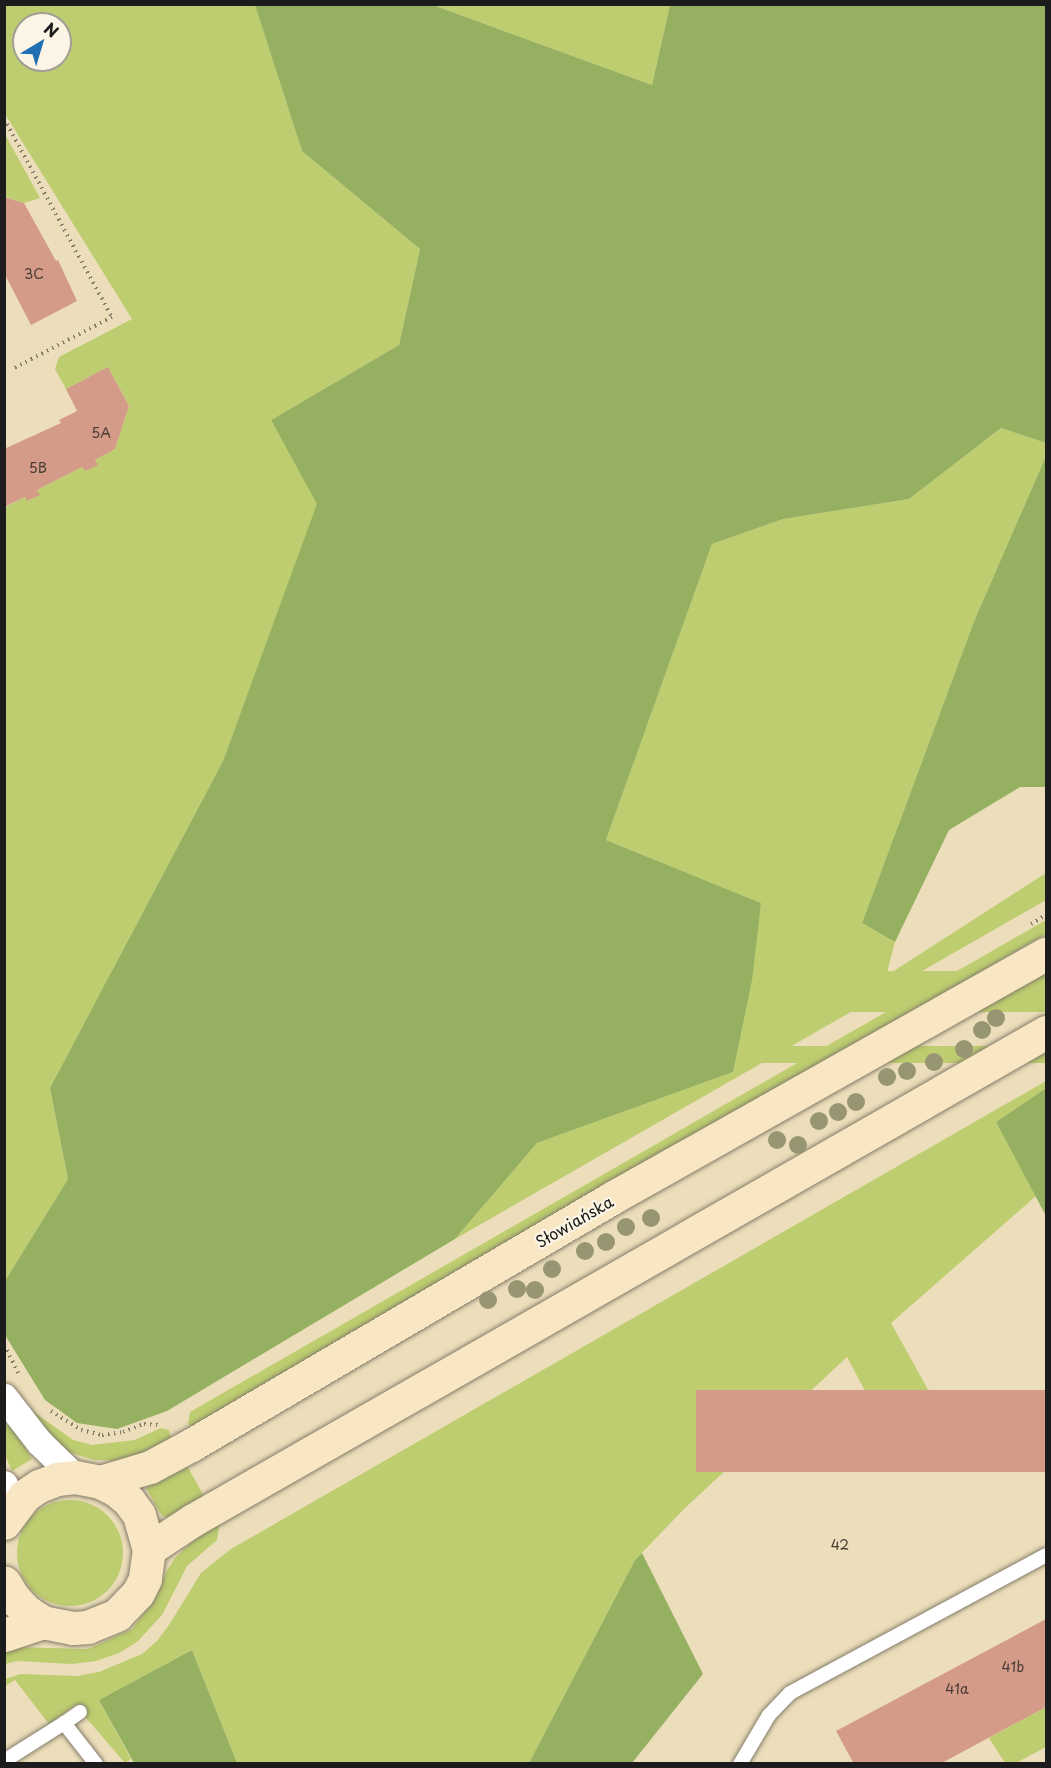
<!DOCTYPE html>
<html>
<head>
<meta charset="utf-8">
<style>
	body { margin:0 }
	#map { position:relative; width:1051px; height:1768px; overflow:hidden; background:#ecdeba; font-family:"Playpen Sans",sans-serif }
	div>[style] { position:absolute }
	.green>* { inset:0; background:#bdcd6f; transform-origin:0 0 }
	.round { border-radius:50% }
	.forest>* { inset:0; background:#96b062 }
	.building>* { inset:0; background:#d49c88; transform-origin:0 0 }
	.path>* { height:4px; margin-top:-2px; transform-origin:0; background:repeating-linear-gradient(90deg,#847d6b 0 1.5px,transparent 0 6px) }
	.roads { filter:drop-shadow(0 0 2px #847d6b) drop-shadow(0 0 2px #847d6b) }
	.service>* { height:14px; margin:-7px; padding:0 7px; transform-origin:7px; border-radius:7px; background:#fff }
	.minor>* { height:27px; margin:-13.5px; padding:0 13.5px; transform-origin:13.5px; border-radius:13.5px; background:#fff }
	.secondary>* { height:33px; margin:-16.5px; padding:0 16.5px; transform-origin:16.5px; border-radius:16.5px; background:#f9e7c3 }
	.trees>* { width:18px; height:18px; margin:-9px; border-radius:50%; background:#989573 }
	span { translate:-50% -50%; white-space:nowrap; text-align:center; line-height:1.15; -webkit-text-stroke:4.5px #fcf5e5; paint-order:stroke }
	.number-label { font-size:14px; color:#4a3c37 }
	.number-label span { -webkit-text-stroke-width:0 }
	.street-label { font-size:16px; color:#1c1c1c }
	.frame { position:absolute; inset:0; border:6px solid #1c1c1c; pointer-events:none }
	.north { position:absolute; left:12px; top:12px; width:60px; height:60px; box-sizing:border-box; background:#fcf5e5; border:2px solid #a29e95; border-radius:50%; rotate:38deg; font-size:16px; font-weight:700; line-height:24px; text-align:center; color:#1c1c1c }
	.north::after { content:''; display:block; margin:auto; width:21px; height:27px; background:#1f6fb2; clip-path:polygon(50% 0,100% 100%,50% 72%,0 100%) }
</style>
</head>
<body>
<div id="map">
	<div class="green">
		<i style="clip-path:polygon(evenodd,5px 5px,255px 5px,302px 151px,420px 249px,399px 345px,271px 420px,318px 504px,223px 761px,50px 1088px,68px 1179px,5px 1281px,5px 507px,25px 497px,28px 501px,39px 495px,37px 490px,82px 467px,85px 471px,97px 465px,95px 460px,115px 449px,129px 406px,108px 367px,66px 389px,55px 369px,59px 357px,132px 319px,5px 114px,5px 5px,24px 24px,60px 24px,60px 60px,24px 60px,24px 24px)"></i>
		<i style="clip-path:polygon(433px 5px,670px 5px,652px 85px)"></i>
		<i style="clip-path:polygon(5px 135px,6px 136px,40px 198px,24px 203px,5px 197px)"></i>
		<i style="clip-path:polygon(1001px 428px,1046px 443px,1046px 456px,975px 619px,862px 923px,895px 942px,886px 976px,1046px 873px,1046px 900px,455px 1239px,537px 1143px,733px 1072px,761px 903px,606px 840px,712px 544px,783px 519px,909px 499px)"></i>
		<i style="clip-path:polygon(1046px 920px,1046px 934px,191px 1427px,188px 1423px,190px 1412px)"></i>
		<i style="left:1046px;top:971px;width:41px;height:968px;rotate:90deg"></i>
		<i style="left:1046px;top:1046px;width:17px;height:931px;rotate:90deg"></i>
		<i style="clip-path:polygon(1046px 1081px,1046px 1088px,996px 1122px,1036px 1196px,891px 1323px,956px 1440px,906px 1468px,847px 1357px,684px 1509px,635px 1560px,529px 1763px,237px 1763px,192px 1650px,99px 1700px,131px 1759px,125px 1763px,75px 1705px,49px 1724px,15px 1680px,5px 1686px,5px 1679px,21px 1674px,77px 1676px,99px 1672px,142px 1654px,157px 1641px,169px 1625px,201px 1573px,231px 1549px)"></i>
		<i style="clip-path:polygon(34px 1412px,73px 1440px,92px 1445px,135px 1440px,161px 1428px,169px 1430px,171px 1439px,148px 1453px,122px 1461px,95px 1460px,68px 1452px,29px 1415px)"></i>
		<i style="clip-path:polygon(10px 1424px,32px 1459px,12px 1471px,5px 1455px,4px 1427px)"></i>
		<i style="clip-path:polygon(186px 1464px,204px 1496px,168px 1517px,162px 1516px,146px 1488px)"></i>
		<i class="round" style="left:17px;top:1500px;width:106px;height:106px"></i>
		<i style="clip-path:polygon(220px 1522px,217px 1540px,187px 1566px,162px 1615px,137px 1642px,119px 1653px,96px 1661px,72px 1664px,17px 1661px,5px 1664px,4px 1649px,11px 1647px,88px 1649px,132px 1629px,157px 1596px,166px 1572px,175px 1558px,193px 1541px)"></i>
		<i style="clip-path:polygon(1046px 1707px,1046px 1747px,1016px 1763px,1005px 1763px,989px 1738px)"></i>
	</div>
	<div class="forest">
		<i style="clip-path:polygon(255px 5px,433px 5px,652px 85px,670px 5px,1046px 5px,1046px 443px,1001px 428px,909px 499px,783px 519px,712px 544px,606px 840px,761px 903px,752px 980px,733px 1072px,537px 1143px,455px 1239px,167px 1411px,117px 1429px,77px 1423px,45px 1400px,5px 1335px,5px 1281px,68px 1179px,50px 1088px,223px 761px,317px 504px,271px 420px,399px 345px,420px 249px,302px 151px)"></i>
		<i style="clip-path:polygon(1046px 456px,1046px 787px,1020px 787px,949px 830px,895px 942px,862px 923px,975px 619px)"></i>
		<i style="clip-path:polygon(1046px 1088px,1046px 1216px,996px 1122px)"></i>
		<i style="clip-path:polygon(642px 1553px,703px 1674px,632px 1763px,529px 1763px,635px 1560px)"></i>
		<i style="clip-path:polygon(192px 1650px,237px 1763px,134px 1763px,99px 1700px)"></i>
	</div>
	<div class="building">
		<i style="clip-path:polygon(4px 197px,24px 203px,56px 261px,58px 260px,77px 301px,31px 325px,4px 273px)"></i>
		<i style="clip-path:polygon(108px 367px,129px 406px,115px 449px,95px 460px,98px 465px,85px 471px,82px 467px,37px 490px,40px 495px,27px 501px,25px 497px,4px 507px,4px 449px,61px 423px,59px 420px,77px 411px,66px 389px)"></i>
		<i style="left:1046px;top:1390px;width:82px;height:350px;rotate:90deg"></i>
		<i style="clip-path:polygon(1046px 1619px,1046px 1707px,940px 1764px,854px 1764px,836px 1731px)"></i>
	</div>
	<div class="path">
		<i style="left:4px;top:120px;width:5px;rotate:53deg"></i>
		<i style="left:7px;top:124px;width:4px;rotate:146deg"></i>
		<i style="left:7px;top:124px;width:220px;rotate:61.5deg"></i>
		<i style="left:112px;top:317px;width:113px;rotate:152.5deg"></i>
		<i style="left:1031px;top:924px;width:17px;rotate:-31deg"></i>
		<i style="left:4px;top:1345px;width:33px;rotate:63deg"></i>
		<i style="left:51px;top:1411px;width:36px;rotate:32deg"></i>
		<i style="left:81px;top:1430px;width:22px;rotate:13deg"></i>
		<i style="left:102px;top:1435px;width:21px;rotate:-8deg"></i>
		<i style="left:123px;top:1432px;width:22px;rotate:-21deg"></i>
		<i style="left:144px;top:1424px;width:14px;rotate:4deg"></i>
	</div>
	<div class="roads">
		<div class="service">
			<i style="left:80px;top:1712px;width:19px;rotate:145deg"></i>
			<i style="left:64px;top:1723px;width:52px;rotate:52deg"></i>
			<i style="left:4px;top:1761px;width:71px;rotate:-32.3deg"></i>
			<i style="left:740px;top:1764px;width:57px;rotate:-59.4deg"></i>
			<i style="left:769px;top:1715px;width:30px;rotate:-46deg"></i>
			<i style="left:790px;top:1693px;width:291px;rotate:-28.3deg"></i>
		</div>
		<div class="minor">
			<i style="left:4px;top:1397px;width:57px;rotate:52.1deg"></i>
			<i style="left:39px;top:1442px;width:50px;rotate:44.2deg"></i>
			<i style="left:4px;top:1484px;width:26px;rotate:72deg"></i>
		</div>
		<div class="secondary">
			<i style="left:100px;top:1482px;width:52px;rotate:-16.7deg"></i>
			<i style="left:150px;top:1467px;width:47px;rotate:-28.2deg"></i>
			<i style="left:191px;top:1445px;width:488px;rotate:-30.4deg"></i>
			<i style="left:612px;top:1198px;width:498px;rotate:-29.4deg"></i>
			<i style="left:4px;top:1523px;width:34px;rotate:-53deg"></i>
			<i style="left:24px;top:1496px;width:18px;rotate:-34deg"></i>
			<i style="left:39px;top:1486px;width:19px;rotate:-21deg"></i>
			<i style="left:57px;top:1479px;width:18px;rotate:-6deg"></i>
			<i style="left:75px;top:1477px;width:25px;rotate:11deg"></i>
			<i style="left:100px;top:1482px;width:18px;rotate:27deg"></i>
			<i style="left:116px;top:1490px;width:17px;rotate:40deg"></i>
			<i style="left:129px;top:1501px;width:17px;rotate:54deg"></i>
			<i style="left:139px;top:1515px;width:35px;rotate:74deg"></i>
			<i style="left:149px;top:1549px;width:30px;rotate:98deg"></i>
			<i style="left:145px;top:1579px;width:16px;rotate:117deg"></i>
			<i style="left:138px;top:1593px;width:30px;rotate:134deg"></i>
			<i style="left:117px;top:1615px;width:31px;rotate:158deg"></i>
			<i style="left:88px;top:1627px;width:15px;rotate:176deg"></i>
			<i style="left:73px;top:1628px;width:31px;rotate:-169deg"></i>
			<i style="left:43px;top:1622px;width:20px;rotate:-147deg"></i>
			<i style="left:26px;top:1611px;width:19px;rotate:-133deg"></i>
			<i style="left:13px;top:1597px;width:17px;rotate:-121deg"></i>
			<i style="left:149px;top:1549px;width:53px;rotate:-33.4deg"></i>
			<i style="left:193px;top:1520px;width:983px;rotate:-29.77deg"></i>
			<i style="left:4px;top:1635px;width:41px;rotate:-18.4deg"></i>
		</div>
	</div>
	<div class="trees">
		<i style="left:996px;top:1018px"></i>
		<i style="left:982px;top:1030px"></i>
		<i style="left:964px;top:1049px"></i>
		<i style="left:934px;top:1062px"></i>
		<i style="left:907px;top:1071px"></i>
		<i style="left:887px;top:1077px"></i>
		<i style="left:856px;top:1102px"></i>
		<i style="left:838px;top:1112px"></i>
		<i style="left:819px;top:1121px"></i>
		<i style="left:777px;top:1140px"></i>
		<i style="left:798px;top:1145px"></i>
		<i style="left:651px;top:1218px"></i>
		<i style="left:626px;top:1227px"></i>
		<i style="left:606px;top:1242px"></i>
		<i style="left:585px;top:1251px"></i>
		<i style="left:552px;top:1269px"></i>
		<i style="left:517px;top:1289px"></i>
		<i style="left:535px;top:1290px"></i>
		<i style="left:488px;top:1300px"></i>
	</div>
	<div class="number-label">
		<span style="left:34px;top:274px">3C</span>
		<span style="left:101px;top:433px">5A</span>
		<span style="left:38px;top:468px">5B</span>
		<span style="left:840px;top:1545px">42</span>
		<span style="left:1013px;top:1667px">41b</span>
		<span style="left:957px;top:1689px">41a</span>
	</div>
	<div class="street-label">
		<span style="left:574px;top:1221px;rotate:-30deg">Słowiańska</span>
	</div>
	<div class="frame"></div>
	<div class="north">N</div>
</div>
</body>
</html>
